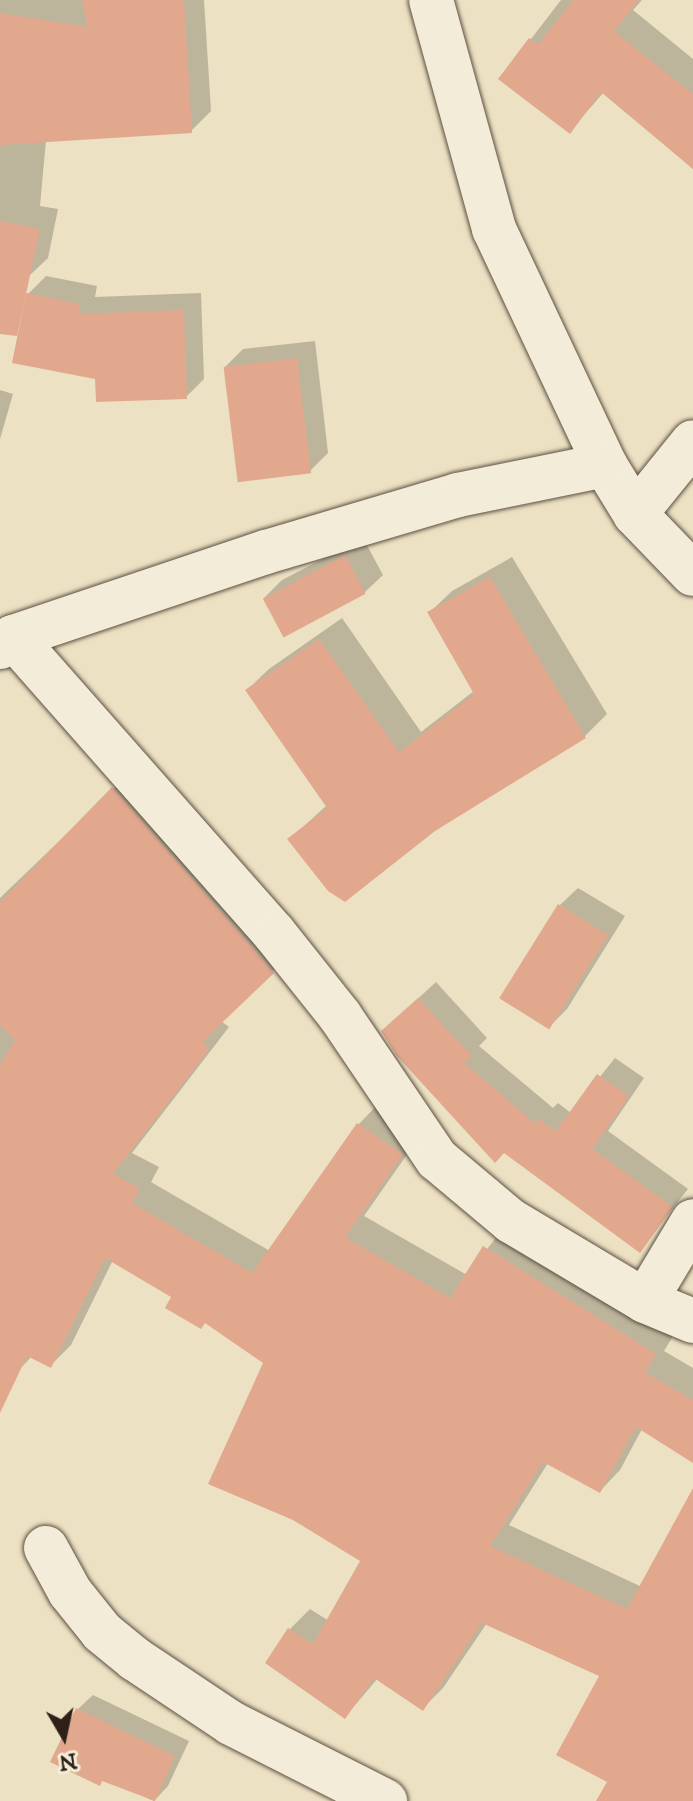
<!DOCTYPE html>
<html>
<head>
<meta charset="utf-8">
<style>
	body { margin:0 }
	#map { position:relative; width:693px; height:1801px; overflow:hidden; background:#ede1c3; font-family:"IM FELL DW Pica",serif }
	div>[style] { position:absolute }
	.shadow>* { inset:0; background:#0003 }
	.building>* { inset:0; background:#e1a88e; transform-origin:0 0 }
	.roads { filter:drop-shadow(0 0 2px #5d5042) drop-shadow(0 0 2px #5d5042) }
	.minor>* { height:44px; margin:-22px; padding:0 22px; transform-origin:22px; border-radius:22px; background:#f3ecd8 }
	span { translate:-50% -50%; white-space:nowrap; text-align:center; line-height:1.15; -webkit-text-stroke:6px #f3ecd8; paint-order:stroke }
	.north { position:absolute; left:24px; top:1697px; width:80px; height:80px; -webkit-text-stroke:6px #f3ecd8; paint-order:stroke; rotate:171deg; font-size:22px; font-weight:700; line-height:32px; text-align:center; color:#2d2017 }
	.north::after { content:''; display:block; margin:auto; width:28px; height:36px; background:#2d2017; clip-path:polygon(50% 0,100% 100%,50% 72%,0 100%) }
</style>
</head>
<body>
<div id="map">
	<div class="shadow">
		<i style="clip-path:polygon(0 0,204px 0,211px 111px,191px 131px,46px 140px,40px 206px,58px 209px,48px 258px,28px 277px,0 272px)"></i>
		<i style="clip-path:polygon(561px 0,642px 0,633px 10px,693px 59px,693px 169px,604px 92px,570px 131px,501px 78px)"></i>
		<i style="clip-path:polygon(46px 276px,97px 286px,95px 297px,201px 293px,204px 379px,186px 397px,97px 377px,28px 294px)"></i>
		<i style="clip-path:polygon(315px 341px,328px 453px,310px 471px,225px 367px,243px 349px)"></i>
		<i style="clip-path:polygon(0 390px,13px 394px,0 439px)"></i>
		<i style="clip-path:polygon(363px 538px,383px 575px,365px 592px,264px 598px,282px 580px)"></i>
		<i style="clip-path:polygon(512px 557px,607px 714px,585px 736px,434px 829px,290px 839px,327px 805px,247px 690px,269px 669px,342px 618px,421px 732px,474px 691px,430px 612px,452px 591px)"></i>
		<i style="clip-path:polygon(134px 769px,293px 951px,221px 1021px,229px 1027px,132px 1153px,159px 1167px,151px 1182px,270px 1251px,359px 1124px,379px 1103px,422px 1133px,364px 1216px,467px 1275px,505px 1226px,675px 1333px,664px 1351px,693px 1368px,693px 1453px,642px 1429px,620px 1470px,600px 1491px,548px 1463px,509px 1525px,642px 1587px,693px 1497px,693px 1801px,598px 1801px,610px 1781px,602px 1675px,487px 1623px,443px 1688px,423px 1708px,378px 1678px,345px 1717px,290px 1629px,310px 1609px,329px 1621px,363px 1560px,265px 1362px,174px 1297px,113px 1260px,71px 1345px,51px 1365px,32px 1356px,19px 1370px,0 1361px,0 898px)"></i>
		<i style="clip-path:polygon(578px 888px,625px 916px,567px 1009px,549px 1027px,560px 905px)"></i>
		<i style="clip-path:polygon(436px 982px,487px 1038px,479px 1046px,553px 1108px,558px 1103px,571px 1113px,615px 1058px,644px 1078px,608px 1131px,688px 1189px,639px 1251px,400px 1015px)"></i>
		<i style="clip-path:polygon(93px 1695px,189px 1741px,168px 1786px,154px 1801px,104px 1779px,78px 1709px)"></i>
	</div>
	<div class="building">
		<i style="clip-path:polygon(82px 0,184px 0,192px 133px,0 145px,0 13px,87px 27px)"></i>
		<i style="clip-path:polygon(573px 0,639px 0,614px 31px,693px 94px,693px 169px,601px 92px,570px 134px,498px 79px,529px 38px,538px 45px)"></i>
		<i style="clip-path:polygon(0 221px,40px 229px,17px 336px,0 334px)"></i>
		<i style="clip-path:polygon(26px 293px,80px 304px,78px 314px,184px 310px,187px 399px,96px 402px,95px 379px,12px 363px)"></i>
		<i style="left:297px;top:358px;width:116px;height:74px;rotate:83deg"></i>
		<i style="left:345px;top:555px;width:44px;height:93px;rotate:62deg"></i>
		<i style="clip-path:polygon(490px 577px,586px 738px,435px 831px,345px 902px,328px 891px,287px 839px,327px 808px,245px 690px,319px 639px,399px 752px,474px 694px,427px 612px)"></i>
		<i style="clip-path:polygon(112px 787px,274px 973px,202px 1042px,210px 1048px,113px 1174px,140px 1188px,132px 1203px,252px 1273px,357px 1123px,403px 1154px,345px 1237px,450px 1298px,483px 1246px,656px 1354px,645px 1372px,693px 1400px,693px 1463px,636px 1427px,600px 1493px,543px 1462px,490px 1546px,627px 1609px,693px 1488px,693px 1801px,596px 1801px,607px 1782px,556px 1755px,599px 1676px,482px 1623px,423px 1711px,374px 1678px,345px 1719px,265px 1663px,288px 1628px,313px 1644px,360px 1561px,293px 1520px,208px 1484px,263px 1363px,205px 1323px,201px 1329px,165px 1308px,171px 1297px,105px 1258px,51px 1368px,27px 1356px,0 1413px,0 1065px,15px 1040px,0 1025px,0 902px)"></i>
		<i style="left:558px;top:904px;width:59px;height:111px;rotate:32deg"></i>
		<i style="clip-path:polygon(418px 998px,472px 1056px,464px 1063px,536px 1124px,539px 1119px,556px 1131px,597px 1074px,629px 1096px,592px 1149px,673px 1207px,640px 1253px,504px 1153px,495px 1163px,397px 1056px,381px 1031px)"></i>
		<i style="clip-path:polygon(76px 1708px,175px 1756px,155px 1801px,102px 1781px,100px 1786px,50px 1762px)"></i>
	</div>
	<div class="roads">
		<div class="minor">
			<i style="left:431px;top:0;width:238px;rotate:74.6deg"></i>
			<i style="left:494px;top:229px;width:261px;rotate:64.8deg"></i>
			<i style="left:605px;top:465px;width:57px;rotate:58.5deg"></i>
			<i style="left:635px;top:514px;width:83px;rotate:46deg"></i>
			<i style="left:635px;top:514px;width:92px;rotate:-51.1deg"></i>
			<i style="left:13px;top:637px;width:395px;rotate:48.6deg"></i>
			<i style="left:274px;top:933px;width:106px;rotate:51.5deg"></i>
			<i style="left:340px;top:1016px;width:173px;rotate:55.9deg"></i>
			<i style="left:437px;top:1159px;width:97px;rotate:40deg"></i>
			<i style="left:511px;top:1221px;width:156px;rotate:30.8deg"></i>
			<i style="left:645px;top:1301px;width:52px;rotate:22.6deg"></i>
			<i style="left:0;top:647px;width:16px;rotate:-38deg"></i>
			<i style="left:13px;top:637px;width:267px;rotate:-18.6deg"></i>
			<i style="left:266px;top:552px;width:200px;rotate:-16.5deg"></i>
			<i style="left:458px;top:495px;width:150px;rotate:-11.5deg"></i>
			<i style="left:645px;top:1301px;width:93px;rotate:-59deg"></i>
			<i style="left:46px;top:1548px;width:50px;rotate:61.4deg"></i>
			<i style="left:70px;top:1592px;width:51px;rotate:51.3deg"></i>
			<i style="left:102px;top:1632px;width:43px;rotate:39.3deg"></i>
			<i style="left:135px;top:1659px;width:115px;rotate:33.7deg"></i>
			<i style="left:231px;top:1723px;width:173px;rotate:26.9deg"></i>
		</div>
	</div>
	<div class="north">N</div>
</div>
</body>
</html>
